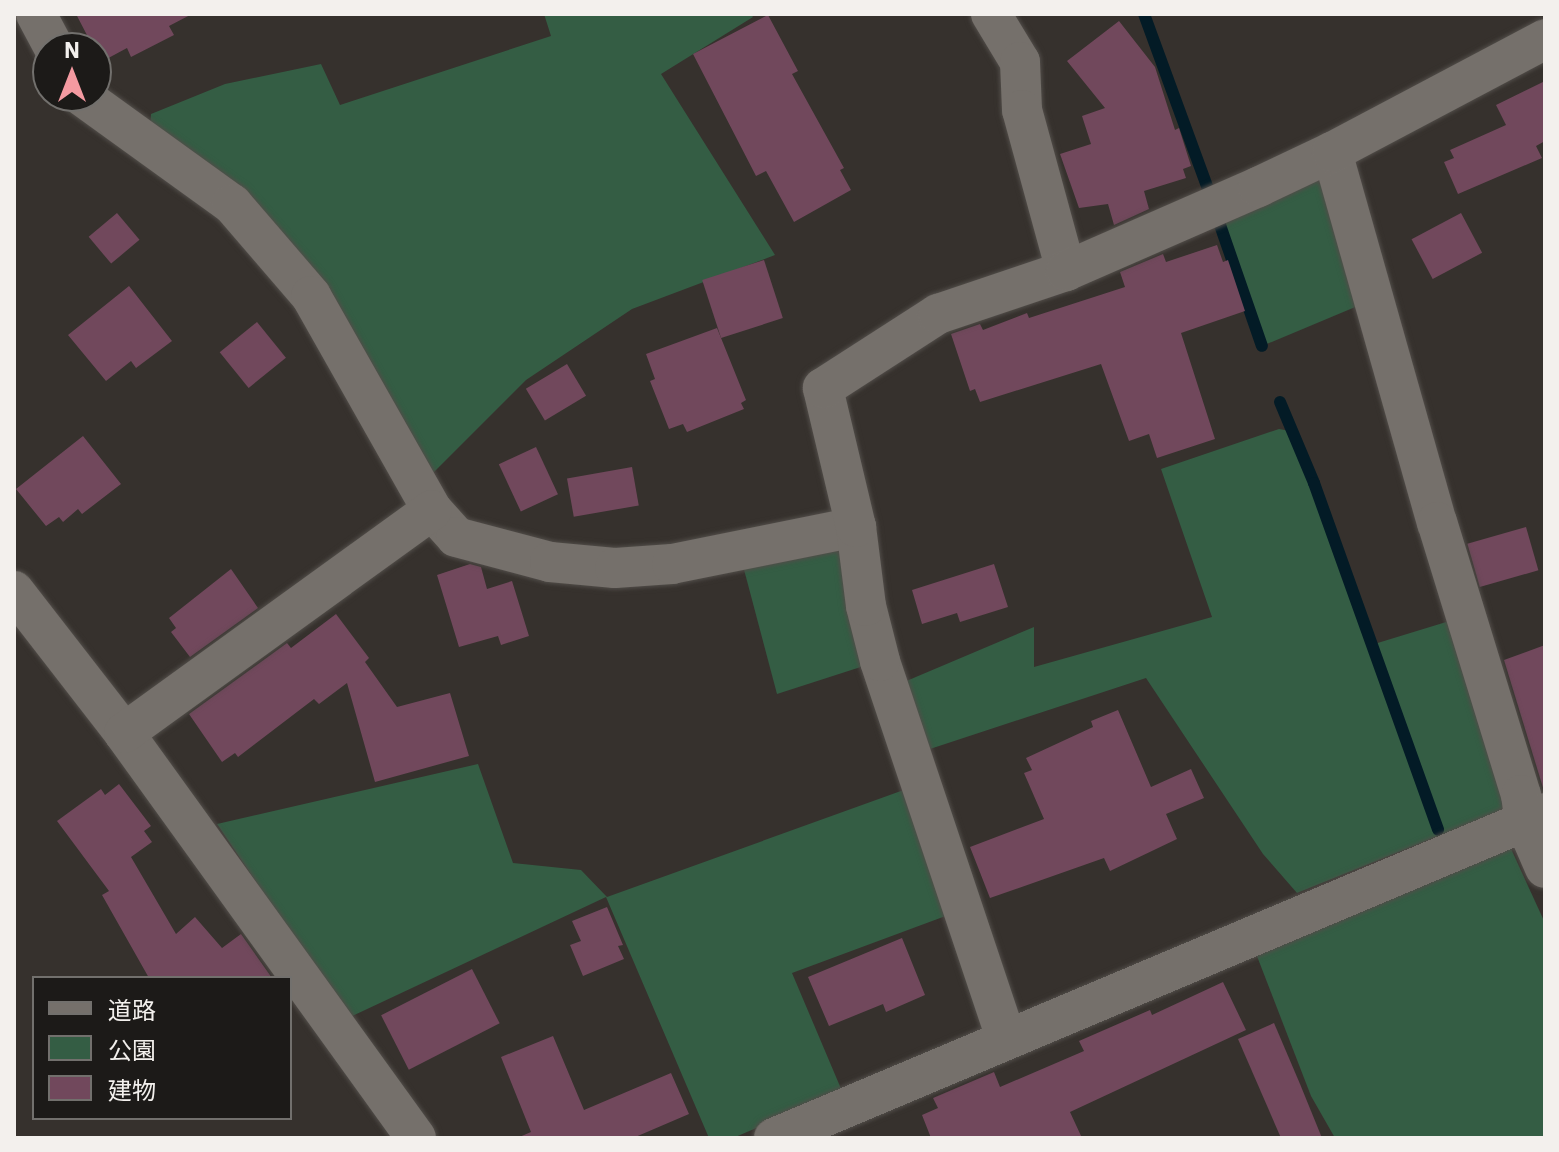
<!DOCTYPE html>
<html>
<head>
<meta charset="utf-8">
<style>
	body { margin:0 }
	#map { position:relative; width:1559px; height:1152px; overflow:hidden; background:#36312d; font-family:"IBM Plex Sans","Noto Sans JP",sans-serif }
	div>[style] { position:absolute }
	.green>* { inset:0; background:#345d44 }
	.stream>* { height:12px; margin:-6px; padding:0 6px; transform-origin:6px; border-radius:6px; background:#031b26 }
	.building>* { inset:0; background:#71485c; transform-origin:0 0 }
	.roads { filter:drop-shadow(0 0 2px #514d49) drop-shadow(0 0 2px #514d49) }
	.street>* { height:40px; margin:-20px; padding:0 20px; transform-origin:20px; border-radius:20px; background:#75706b }
	span { translate:-50% -50%; white-space:nowrap; text-align:center; line-height:1.15; -webkit-text-stroke:8px #1c1a18; paint-order:stroke }
	.frame { position:absolute; inset:0; border:16px solid #f3f0ed; pointer-events:none }
	.legend { position:absolute; left:32px; top:976px; width:260px; height:144px; box-sizing:border-box; background:#1c1a18; border:2px solid #72706d; margin:0; padding:10px 14px; list-style:none; font-size:24px; color:#f3f0ed }
	.legend li { display:flex; align-items:center; gap:16px; height:40px }
	.legend b { width:40px; border:2px solid #72706d }
	.north { position:absolute; left:32px; top:32px; width:80px; height:80px; box-sizing:border-box; background:#1c1a18; border:2px solid #72706d; border-radius:50%; rotate:0deg; font-size:22px; font-weight:700; line-height:32px; text-align:center; color:#f3f0ed }
	.north::after { content:''; display:block; margin:auto; width:28px; height:36px; background:#f49aa1; clip-path:polygon(50% 0,100% 100%,50% 72%,0 100%) }
</style>
</head>
<body>
<div id="map">
	<div class="green">
		<i style="clip-path:polygon(544px 14px,751px 14px,753px 17px,661px 74px,775px 255px,632px 309px,526px 380px,428px 478px,367px 366px,150px 130px,151px 114px,225px 84px,321px 64px,340px 105px,551px 36px)"></i>
		<i style="clip-path:polygon(1328px 169px,1360px 305px,1262px 346px,1219px 222px)"></i>
		<i style="clip-path:polygon(1279px 429px,1290px 431px,1314px 483px,1371px 645px,1456px 619px,1515px 805px,1297px 893px,1263px 854px,1146px 678px,930px 749px,904px 682px,1034px 627px,1034px 667px,1212px 617px,1161px 469px)"></i>
		<i style="clip-path:polygon(832px 545px,849px 555px,870px 664px,777px 694px,742px 562px)"></i>
		<i style="clip-path:polygon(478px 764px,513px 863px,581px 870px,607px 897px,912px 787px,951px 914px,792px 973px,842px 1091px,733px 1138px,709px 1138px,606px 897px,348px 1018px,217px 824px)"></i>
		<i style="clip-path:polygon(1507px 840px,1545px 923px,1545px 1138px,1335px 1138px,1311px 1096px,1255px 951px)"></i>
	</div>
	<div class="stream">
		<i style="left:1144px;top:14px;width:195px;rotate:69.9deg"></i>
		<i style="left:1219px;top:222px;width:131px;rotate:70.9deg"></i>
		<i style="left:1280px;top:402px;width:88px;rotate:67.2deg"></i>
		<i style="left:1314px;top:483px;width:368px;rotate:70.3deg"></i>
	</div>
	<div class="building">
		<i style="clip-path:polygon(76px 14px,192px 14px,169px 26px,174px 35px,131px 57px,127px 48px,101px 62px)"></i>
		<i style="clip-path:polygon(768px 15px,798px 71px,792px 74px,844px 168px,840px 170px,851px 190px,794px 222px,766px 171px,756px 176px,693px 54px)"></i>
		<i style="clip-path:polygon(1119px 21px,1155px 67px,1175px 130px,1179px 128px,1191px 166px,1183px 169px,1186px 178px,1144px 191px,1149px 209px,1114px 225px,1108px 204px,1079px 208px,1060px 154px,1091px 144px,1082px 116px,1105px 108px,1067px 61px)"></i>
		<i style="clip-path:polygon(1545px 81px,1545px 141px,1536px 146px,1542px 158px,1458px 194px,1444px 162px,1454px 158px,1450px 150px,1506px 125px,1496px 105px)"></i>
		<i style="left:117px;top:213px;width:35px;height:37px;rotate:50deg"></i>
		<i style="left:1461px;top:213px;width:45px;height:56px;rotate:62deg"></i>
		<i style="clip-path:polygon(1217px 245px,1223px 262px,1228px 260px,1245px 311px,1181px 333px,1215px 439px,1157px 458px,1149px 434px,1129px 441px,1101px 364px,980px 402px,975px 389px,970px 391px,951px 334px,980px 324px,983px 330px,1027px 313px,1029px 318px,1125px 287px,1120px 272px,1163px 254px,1166px 262px)"></i>
		<i style="left:764px;top:260px;width:61px;height:65px;rotate:72deg"></i>
		<i style="clip-path:polygon(129px 286px,172px 341px,136px 368px,131px 361px,106px 381px,68px 335px)"></i>
		<i style="left:257px;top:322px;width:46px;height:48px;rotate:51deg"></i>
		<i style="clip-path:polygon(717px 328px,746px 400px,741px 403px,744px 409px,687px 432px,683px 424px,669px 429px,650px 381px,655px 379px,646px 354px)"></i>
		<i style="left:567px;top:364px;width:37px;height:48px;rotate:59deg"></i>
		<i style="clip-path:polygon(83px 436px,121px 484px,82px 514px,78px 509px,63px 522px,59px 517px,46px 526px,16px 489px)"></i>
		<i style="left:536px;top:447px;width:52px;height:41px;rotate:65deg"></i>
		<i style="left:632px;top:467px;width:39px;height:66px;rotate:80deg"></i>
		<i style="left:1526px;top:527px;width:45px;height:61px;rotate:74deg"></i>
		<i style="clip-path:polygon(470px 564px,481px 567px,487px 589px,512px 581px,529px 636px,501px 645px,498px 636px,459px 647px,437px 575px)"></i>
		<i style="clip-path:polygon(994px 564px,1008px 607px,960px 622px,957px 613px,922px 624px,912px 590px)"></i>
		<i style="clip-path:polygon(231px 569px,258px 608px,190px 657px,171px 632px,176px 628px,169px 618px)"></i>
		<i style="clip-path:polygon(336px 614px,369px 658px,365px 662px,397px 707px,450px 693px,469px 756px,375px 782px,347px 683px,319px 704px,314px 699px,238px 757px,235px 753px,222px 762px,189px 714px,287px 643px,291px 648px)"></i>
		<i style="clip-path:polygon(1545px 645px,1545px 790px,1544px 791px,1504px 660px)"></i>
		<i style="clip-path:polygon(1118px 710px,1151px 787px,1191px 769px,1204px 798px,1166px 814px,1177px 839px,1110px 871px,1104px 858px,990px 898px,970px 847px,1044px 819px,1024px 773px,1032px 770px,1026px 758px,1093px 727px,1091px 721px)"></i>
		<i style="clip-path:polygon(119px 784px,151px 826px,144px 831px,152px 842px,131px 857px,176px 934px,195px 917px,222px 948px,241px 934px,272px 978px,149px 978px,102px 895px,109px 891px,57px 821px,101px 789px,105px 795px)"></i>
		<i style="clip-path:polygon(607px 907px,623px 945px,618px 946px,624px 959px,583px 976px,570px 945px,581px 941px,572px 921px)"></i>
		<i style="clip-path:polygon(902px 938px,925px 995px,886px 1012px,883px 1004px,829px 1026px,808px 977px)"></i>
		<i style="left:472px;top:969px;width:61px;height:102px;rotate:63deg"></i>
		<i style="clip-path:polygon(1223px 982px,1246px 1030px,1070px 1112px,1082px 1138px,931px 1138px,922px 1115px,938px 1108px,933px 1098px,994px 1072px,1000px 1087px,1084px 1051px,1079px 1041px,1150px 1010px,1152px 1015px)"></i>
		<i style="clip-path:polygon(1274px 1023px,1300px 1084px,1322px 1138px,1281px 1138px,1238px 1039px)"></i>
		<i style="clip-path:polygon(553px 1036px,584px 1110px,671px 1073px,689px 1114px,633px 1138px,517px 1138px,531px 1132px,501px 1057px)"></i>
	</div>
	<div class="roads">
		<div class="street">
			<i style="left:36px;top:14px;width:38px;rotate:62deg"></i>
			<i style="left:991px;top:14px;width:56px;rotate:58.9deg"></i>
			<i style="left:1020px;top:62px;width:48px;rotate:87.6deg"></i>
			<i style="left:1022px;top:110px;width:167px;rotate:74.7deg"></i>
			<i style="left:82px;top:96px;width:185px;rotate:35.8deg"></i>
			<i style="left:232px;top:204px;width:121px;rotate:49.3deg"></i>
			<i style="left:311px;top:296px;width:246px;rotate:60.5deg"></i>
			<i style="left:432px;top:510px;width:36px;rotate:48deg"></i>
			<i style="left:456px;top:537px;width:97px;rotate:14.9deg"></i>
			<i style="left:550px;top:562px;width:65px;rotate:5.3deg"></i>
			<i style="left:615px;top:568px;width:57px;rotate:-4deg"></i>
			<i style="left:672px;top:564px;width:188px;rotate:-11.4deg"></i>
			<i style="left:1332px;top:152px;width:385px;rotate:74.2deg"></i>
			<i style="left:1437px;top:522px;width:286px;rotate:72.9deg"></i>
			<i style="left:1521px;top:795px;width:27px;rotate:82deg"></i>
			<i style="left:1525px;top:822px;width:50px;rotate:66.5deg"></i>
			<i style="left:14px;top:591px;width:180px;rotate:52.2deg"></i>
			<i style="left:124px;top:733px;width:499px;rotate:54.2deg"></i>
			<i style="left:124px;top:733px;width:380px;rotate:-35.9deg"></i>
			<i style="left:1006px;top:1038px;width:397px;rotate:-108.5deg"></i>
			<i style="left:880px;top:661px;width:57px;rotate:-104.3deg"></i>
			<i style="left:866px;top:606px;width:80px;rotate:-97.2deg"></i>
			<i style="left:856px;top:527px;width:143px;rotate:-103.4deg"></i>
			<i style="left:823px;top:388px;width:137px;rotate:-32.8deg"></i>
			<i style="left:938px;top:314px;width:135px;rotate:-18.6deg"></i>
			<i style="left:1066px;top:271px;width:210px;rotate:-23.6deg"></i>
			<i style="left:1258px;top:187px;width:82px;rotate:-25.3deg"></i>
			<i style="left:1332px;top:152px;width:241px;rotate:-27.9deg"></i>
			<i style="left:774px;top:1138px;width:837px;rotate:-22.86deg"></i>
		</div>
	</div>
	<div class="frame"></div>
	<ul class="legend">
	<li><b style="height:10px;background:#75706b"></b>道路</li>
	<li><b style="height:22px;background:#345d44"></b>公園</li>
	<li><b style="height:22px;background:#71485c"></b>建物</li>
	</ul>
	<div class="north">N</div>
</div>
</body>
</html>
